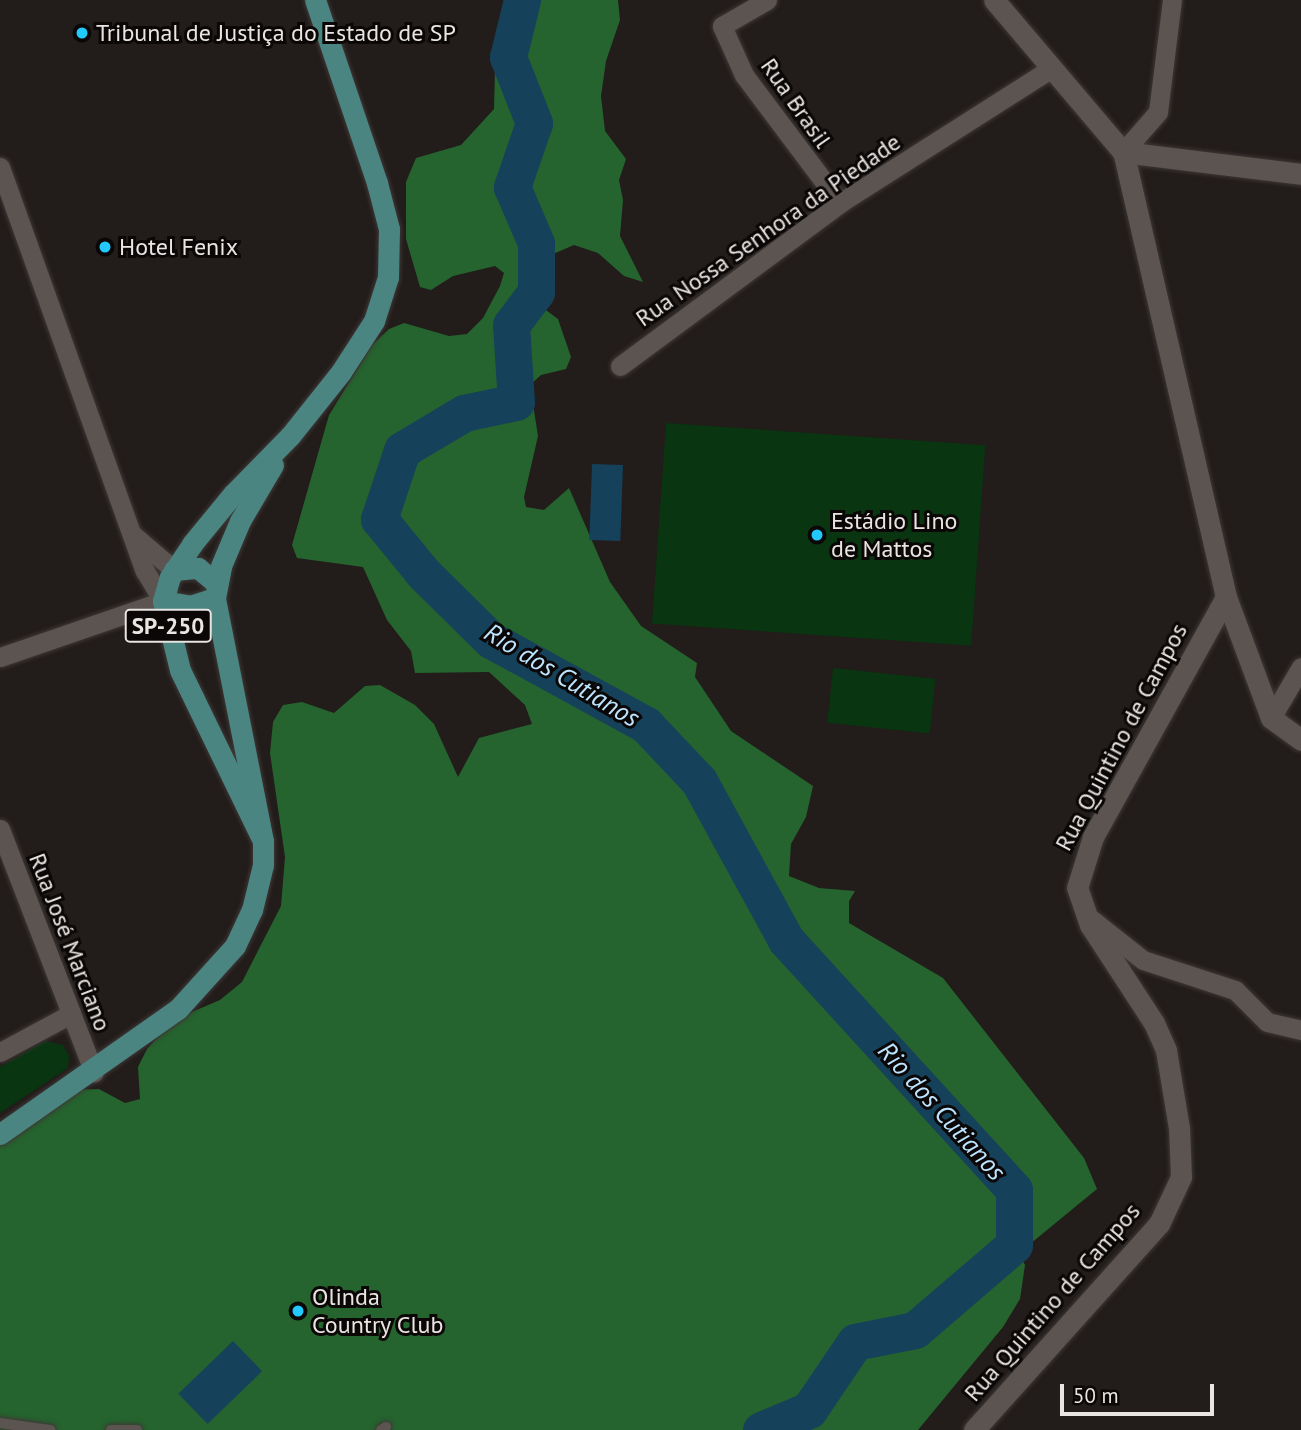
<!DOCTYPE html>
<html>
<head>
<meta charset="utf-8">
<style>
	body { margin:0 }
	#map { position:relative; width:1301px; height:1430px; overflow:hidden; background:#221c1a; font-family:"PT Sans",sans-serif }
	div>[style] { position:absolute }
	.green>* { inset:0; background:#093511; transform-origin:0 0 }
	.forest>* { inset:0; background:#25642e }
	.water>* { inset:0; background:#16415b; transform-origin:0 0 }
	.river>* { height:37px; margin:-18.5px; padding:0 18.5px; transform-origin:18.5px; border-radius:18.5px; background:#16415b }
	.roads { filter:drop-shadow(0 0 2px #3d3836) drop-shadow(0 0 2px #3d3836) }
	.service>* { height:10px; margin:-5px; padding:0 5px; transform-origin:5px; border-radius:5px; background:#5c5451 }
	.minor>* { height:19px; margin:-9.5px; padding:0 9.5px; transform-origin:9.5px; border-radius:9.5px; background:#5c5451 }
	.tertiary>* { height:21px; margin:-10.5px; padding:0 10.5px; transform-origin:10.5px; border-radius:10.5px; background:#5c5451 }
	.secondary>* { height:21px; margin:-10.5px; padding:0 10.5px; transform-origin:10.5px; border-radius:10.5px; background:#5c5451 }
	.primary>* { height:21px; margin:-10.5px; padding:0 10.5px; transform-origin:10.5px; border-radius:10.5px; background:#4b8582 }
	.dots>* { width:19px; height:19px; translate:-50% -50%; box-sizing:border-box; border:4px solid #0a0706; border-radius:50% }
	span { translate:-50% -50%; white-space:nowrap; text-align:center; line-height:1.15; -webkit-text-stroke:6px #0a0706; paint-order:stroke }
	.shield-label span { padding:2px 5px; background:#0a0706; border:2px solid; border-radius:5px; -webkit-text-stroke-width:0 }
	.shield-label { font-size:23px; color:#e9e5e3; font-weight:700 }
	.poi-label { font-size:24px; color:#e9e5e3 }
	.left { translate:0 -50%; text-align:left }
	.street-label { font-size:24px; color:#e9e5e3 }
	.water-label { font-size:26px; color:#bde4ff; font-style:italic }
	.scale { position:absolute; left:1060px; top:1384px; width:154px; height:32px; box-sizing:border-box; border:4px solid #e9e5e3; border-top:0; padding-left:9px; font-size:21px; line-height:24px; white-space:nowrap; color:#e9e5e3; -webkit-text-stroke:5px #0a0706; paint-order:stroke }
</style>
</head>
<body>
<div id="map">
	<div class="green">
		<i style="left:666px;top:423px;width:320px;height:201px;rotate:4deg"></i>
		<i style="left:833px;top:668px;width:103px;height:55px;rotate:6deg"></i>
		<i style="clip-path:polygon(45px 1041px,63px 1045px,69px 1056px,68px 1068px,0 1113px,0 1067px)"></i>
	</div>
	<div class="forest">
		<i style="clip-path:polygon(520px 0,618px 0,620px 20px,606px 61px,601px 96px,605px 131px,626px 159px,619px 180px,623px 200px,620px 236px,643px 282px,624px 276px,598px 253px,574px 245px,546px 257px,531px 282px,531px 299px,558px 319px,571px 357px,566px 369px,541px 375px,530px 385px,538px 436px,524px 497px,526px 507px,544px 510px,569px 488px,610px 582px,641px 626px,697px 663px,695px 677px,731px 731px,813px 786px,806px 817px,791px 844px,789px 876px,819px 888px,855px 891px,849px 901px,849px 923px,943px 978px,1084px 1158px,1097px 1189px,1019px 1253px,1025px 1265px,1020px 1299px,1003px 1327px,918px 1430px,0 1430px,0 1138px,69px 1090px,99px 1089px,125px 1103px,140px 1099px,138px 1067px,147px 1049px,173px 1020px,220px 1000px,242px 982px,281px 906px,285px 857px,270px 753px,273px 722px,283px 705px,302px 702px,334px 713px,365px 686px,380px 685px,415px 705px,434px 724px,458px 777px,479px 738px,532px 724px,525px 705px,489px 672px,415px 673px,411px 651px,387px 620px,363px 567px,297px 558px,292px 545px,329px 415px,372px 345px,389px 329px,404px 323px,449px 336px,467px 334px,483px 318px,500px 286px,504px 273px,495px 266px,453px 276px,431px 290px,420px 287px,406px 239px,406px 182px,416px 158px,461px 145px,494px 109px,495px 68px)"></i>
	</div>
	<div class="water">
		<i style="left:592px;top:464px;width:31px;height:76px;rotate:2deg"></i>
		<i style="left:233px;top:1341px;width:42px;height:76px;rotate:46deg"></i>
	</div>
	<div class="river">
		<i style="left:522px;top:0;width:59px;rotate:103.8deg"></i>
		<i style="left:508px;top:57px;width:71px;rotate:68.5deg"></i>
		<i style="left:534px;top:123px;width:68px;rotate:109deg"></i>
		<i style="left:512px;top:187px;width:61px;rotate:66.8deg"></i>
		<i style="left:536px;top:243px;width:49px;rotate:90deg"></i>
		<i style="left:536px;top:292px;width:41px;rotate:127.1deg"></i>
		<i style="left:511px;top:325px;width:77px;rotate:86.3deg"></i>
		<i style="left:516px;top:402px;width:53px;rotate:168.1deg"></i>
		<i style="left:464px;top:413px;width:72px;rotate:149.2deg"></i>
		<i style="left:402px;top:450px;width:73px;rotate:108.4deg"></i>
		<i style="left:379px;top:519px;width:71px;rotate:50.7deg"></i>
		<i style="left:424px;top:574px;width:94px;rotate:44.6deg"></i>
		<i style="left:491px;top:640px;width:177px;rotate:28.7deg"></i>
		<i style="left:646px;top:725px;width:77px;rotate:46.6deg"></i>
		<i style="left:699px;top:781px;width:181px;rotate:61.3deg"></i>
		<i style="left:786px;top:940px;width:338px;rotate:47.6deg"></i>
		<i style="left:1014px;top:1190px;width:55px;rotate:90deg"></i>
		<i style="left:1014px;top:1245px;width:130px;rotate:139.4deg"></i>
		<i style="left:915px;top:1330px;width:61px;rotate:168.7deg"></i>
		<i style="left:855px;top:1342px;width:82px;rotate:124.1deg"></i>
		<i style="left:809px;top:1410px;width:52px;rotate:157.4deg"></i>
	</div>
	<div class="roads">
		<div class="service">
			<i style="left:0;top:1423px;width:51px;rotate:7.8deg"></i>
			<i style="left:111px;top:1430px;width:26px"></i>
			<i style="left:381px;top:1430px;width:6px;rotate:-31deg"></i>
		</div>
		<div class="minor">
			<i style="left:767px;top:0;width:52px;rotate:150deg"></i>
			<i style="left:722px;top:26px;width:54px;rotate:65.8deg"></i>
			<i style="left:744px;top:75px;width:160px;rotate:53.1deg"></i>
			<i style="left:1123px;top:152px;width:53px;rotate:-48.8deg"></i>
			<i style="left:1158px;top:112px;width:113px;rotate:-82.9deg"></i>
			<i style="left:0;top:167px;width:429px;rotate:70.3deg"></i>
			<i style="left:145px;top:571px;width:35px;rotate:59deg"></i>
			<i style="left:163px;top:601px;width:172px;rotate:161deg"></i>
			<i style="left:620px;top:366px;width:274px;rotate:-36.5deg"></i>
			<i style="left:840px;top:203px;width:251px;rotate:-32.5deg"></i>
			<i style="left:133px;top:535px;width:54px;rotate:40.5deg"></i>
			<i style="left:1271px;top:718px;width:59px;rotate:-59.5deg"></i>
			<i style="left:0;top:829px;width:261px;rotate:68.9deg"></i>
			<i style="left:1091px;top:919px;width:66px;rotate:38.3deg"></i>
			<i style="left:1143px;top:960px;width:97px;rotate:18.1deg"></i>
			<i style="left:1235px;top:990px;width:45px;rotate:45deg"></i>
			<i style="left:1267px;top:1022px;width:35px;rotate:13deg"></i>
			<i style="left:0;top:1052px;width:81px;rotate:-28.2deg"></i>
		</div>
		<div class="tertiary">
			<i style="left:1123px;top:152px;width:179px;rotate:7deg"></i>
			<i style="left:1226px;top:597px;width:129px;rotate:69.6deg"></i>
			<i style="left:1271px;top:718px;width:37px;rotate:36deg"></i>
		</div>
		<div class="secondary">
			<i style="left:974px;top:1430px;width:277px;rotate:-48.1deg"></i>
			<i style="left:1159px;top:1224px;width:52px;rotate:-64.9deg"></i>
			<i style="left:1181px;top:1177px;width:49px;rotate:-92.3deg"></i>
			<i style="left:1179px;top:1128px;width:79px;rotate:-99.5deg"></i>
			<i style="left:1166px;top:1050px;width:30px;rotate:-114deg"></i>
			<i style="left:1154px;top:1023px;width:117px;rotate:-123.1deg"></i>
			<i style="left:1090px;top:925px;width:39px;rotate:-109deg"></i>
			<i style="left:1077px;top:888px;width:53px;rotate:-72.6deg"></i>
			<i style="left:1093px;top:837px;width:274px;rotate:-61deg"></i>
			<i style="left:1226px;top:597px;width:457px;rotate:-103deg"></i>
			<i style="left:1123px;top:152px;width:199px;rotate:-130.3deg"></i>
		</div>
		<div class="primary">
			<i style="left:174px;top:570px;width:24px;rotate:-5deg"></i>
			<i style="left:198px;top:568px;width:25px;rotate:40deg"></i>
			<i style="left:163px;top:601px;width:27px;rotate:10deg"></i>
			<i style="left:190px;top:606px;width:26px;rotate:-18deg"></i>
			<i style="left:263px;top:841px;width:190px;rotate:-115.9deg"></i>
			<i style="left:180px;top:670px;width:71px;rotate:-103.8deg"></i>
			<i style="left:163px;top:601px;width:25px;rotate:-74deg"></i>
			<i style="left:170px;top:577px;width:40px;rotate:-56deg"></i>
			<i style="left:192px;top:544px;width:65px;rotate:-50.6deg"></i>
			<i style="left:233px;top:494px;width:81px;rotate:-45.5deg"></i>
			<i style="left:290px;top:436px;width:82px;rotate:-51.4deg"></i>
			<i style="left:341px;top:372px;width:61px;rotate:-57.1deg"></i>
			<i style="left:374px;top:321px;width:46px;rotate:-72.3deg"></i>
			<i style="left:388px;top:277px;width:48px;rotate:-88.8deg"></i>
			<i style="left:389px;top:229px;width:48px;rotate:-104.6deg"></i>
			<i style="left:377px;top:183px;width:193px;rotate:-108.7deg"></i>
			<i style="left:0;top:1134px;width:218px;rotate:-35.1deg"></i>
			<i style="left:178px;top:1009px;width:85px;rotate:-47.9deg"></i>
			<i style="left:235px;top:946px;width:40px;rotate:-65deg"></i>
			<i style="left:252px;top:910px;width:46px;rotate:-76.3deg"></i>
			<i style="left:263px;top:865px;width:24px;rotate:-90deg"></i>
			<i style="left:263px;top:841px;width:248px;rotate:-101.2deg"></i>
			<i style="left:215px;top:598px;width:33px;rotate:-79deg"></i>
			<i style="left:221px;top:566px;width:49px;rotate:-67.1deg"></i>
			<i style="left:240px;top:521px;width:65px;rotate:-59.5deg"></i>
		</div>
	</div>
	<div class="dots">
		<i style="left:82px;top:33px;background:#21c9fd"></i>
		<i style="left:105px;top:247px;background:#21c9fd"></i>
		<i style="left:817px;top:535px;background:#21c9fd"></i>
		<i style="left:298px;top:1311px;background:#21c9fd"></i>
	</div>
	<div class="shield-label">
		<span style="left:168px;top:626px">SP-250</span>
	</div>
	<div class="poi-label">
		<span class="left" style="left:96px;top:33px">Tribunal de Justiça do Estado de SP</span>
		<span class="left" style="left:119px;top:247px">Hotel Fenix</span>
		<span class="left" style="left:831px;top:535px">Estádio Lino<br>de Mattos</span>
		<span class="left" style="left:312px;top:1311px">Olinda<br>Country Club</span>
	</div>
	<div class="street-label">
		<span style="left:796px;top:103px;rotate:55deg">Rua Brasil</span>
		<span style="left:768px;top:230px;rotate:-35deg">Rua Nossa Senhora da Piedade</span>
		<span style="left:1121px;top:737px;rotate:-62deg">Rua Quintino de Campos</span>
		<span style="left:70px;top:942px;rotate:69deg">Rua José Marciano</span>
		<span style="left:1052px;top:1302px;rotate:-49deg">Rua Quintino de Campos</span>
	</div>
	<div class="water-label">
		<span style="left:562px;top:675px;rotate:31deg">Rio dos Cutianos</span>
		<span style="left:942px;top:1111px;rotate:48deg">Rio dos Cutianos</span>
	</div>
	<div class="scale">50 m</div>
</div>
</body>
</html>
